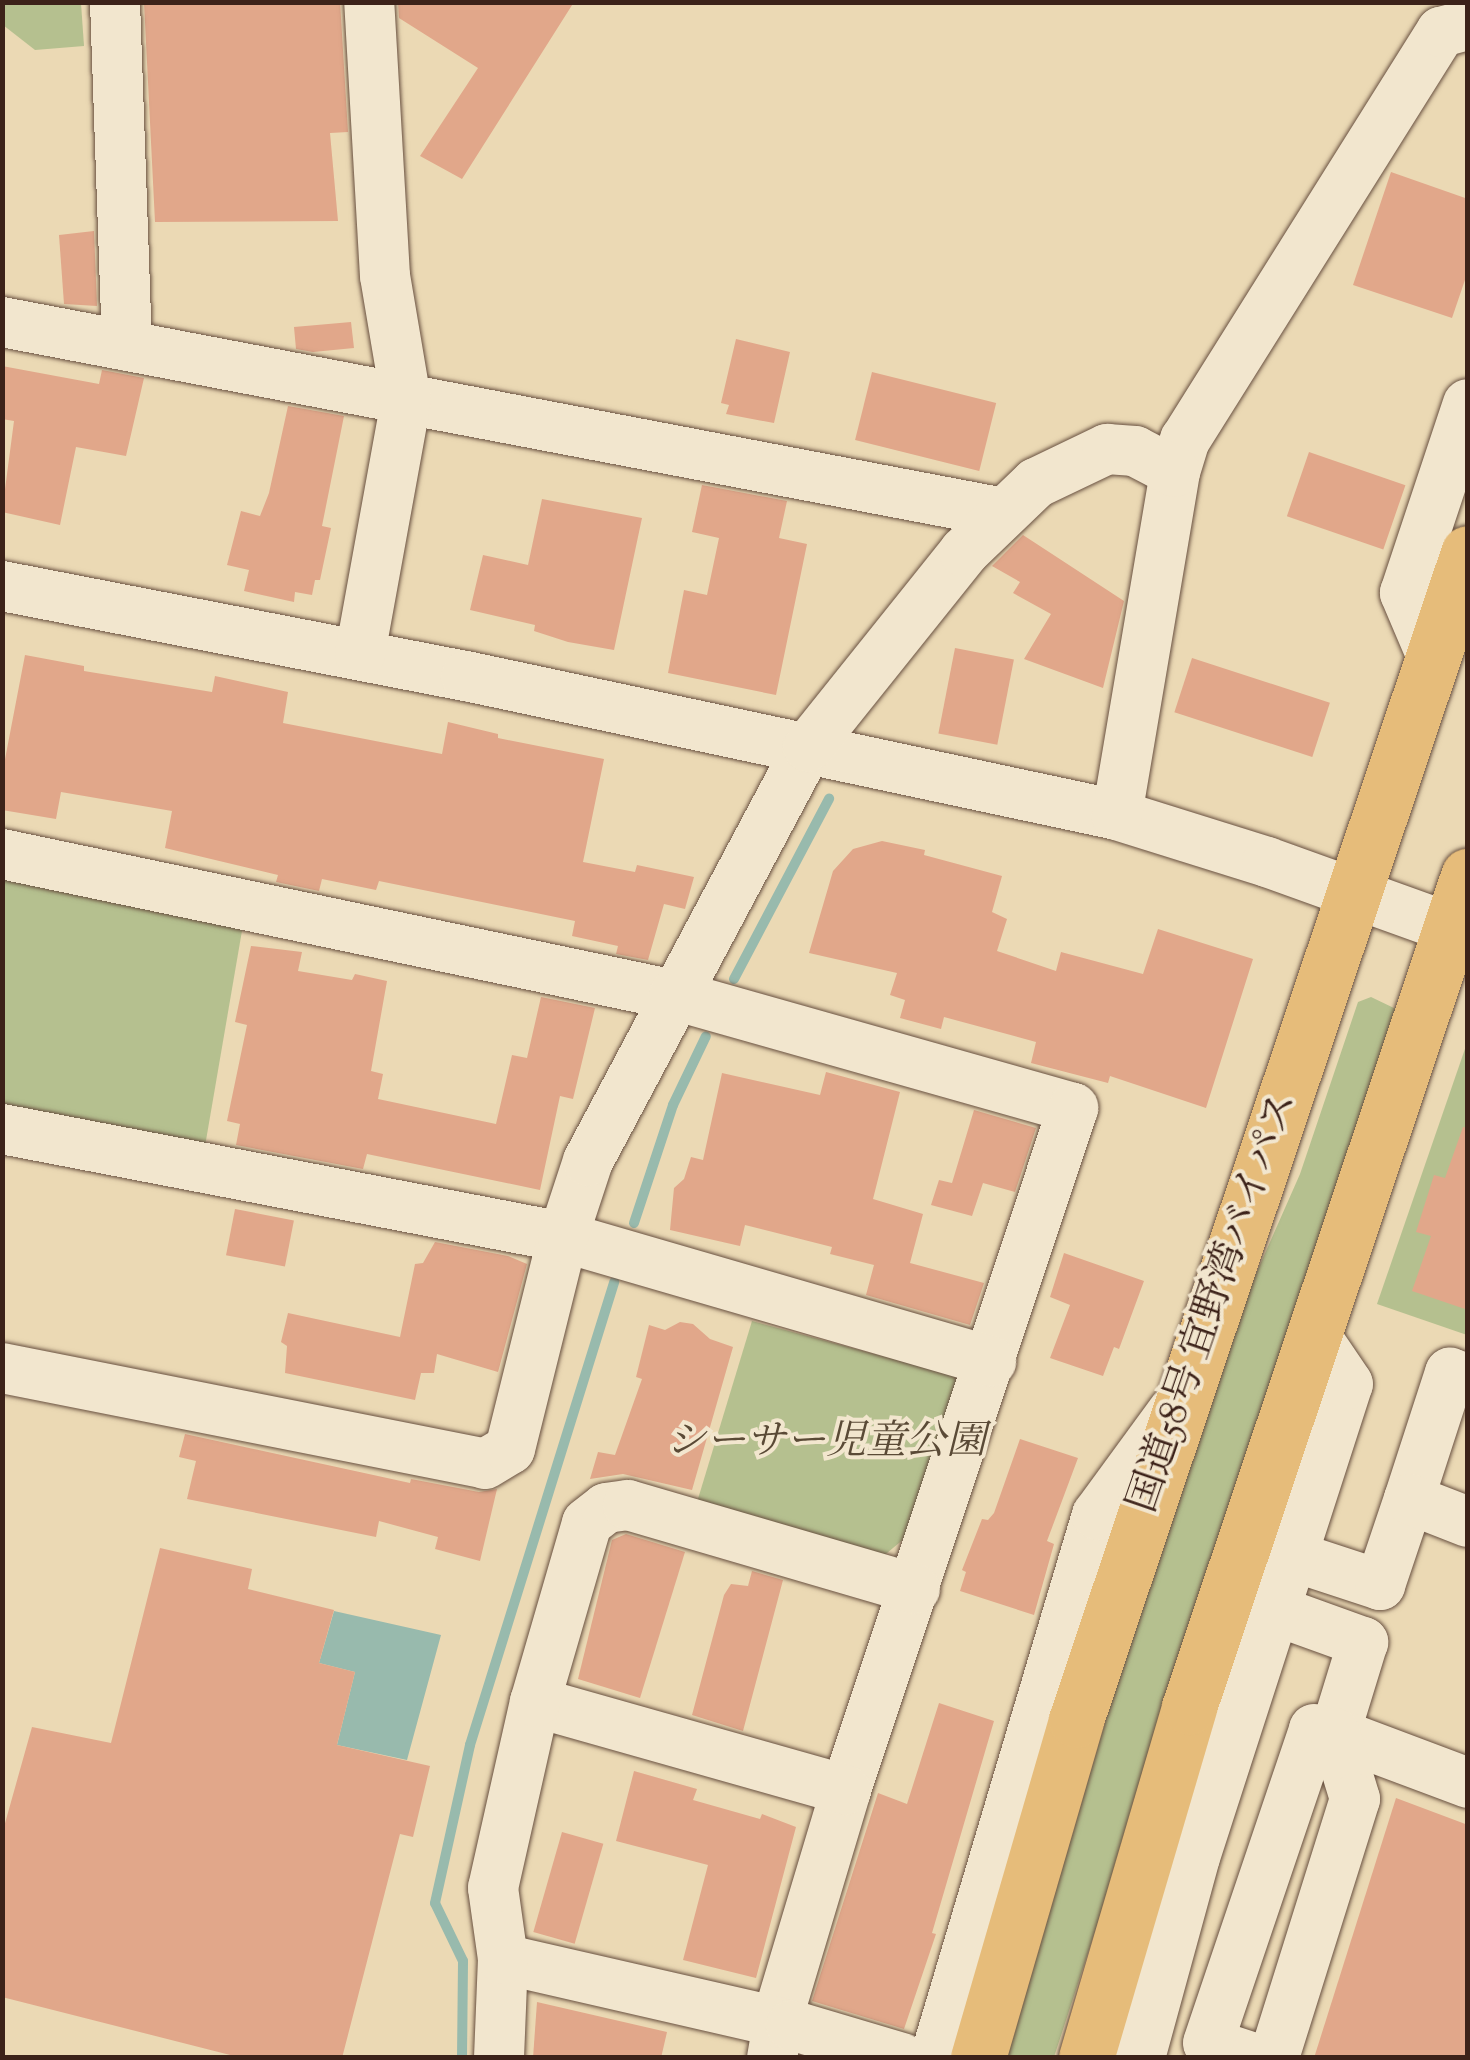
<!DOCTYPE html>
<html>
<head>
<meta charset="utf-8">
<style>
	body { margin:0 }
	#map { position:relative; width:1470px; height:2060px; overflow:hidden; background:#ebd9b4; font-family:"Sorts Mill Goudy","Noto Serif JP",serif }
	div>[style] { position:absolute }
	.green>* { inset:0; background:#b5c08f }
	.water>* { inset:0; background:#98baad }
	.stream>* { height:10px; margin:-5px; padding:0 5px; transform-origin:5px; border-radius:5px; background:#98baad }
	.building>* { inset:0; background:#e1a78a; transform-origin:0 0 }
	.roads { filter:drop-shadow(0 0 2px #685040) drop-shadow(0 0 2px #685040) }
	.minor>* { height:50px; margin:-25px; padding:0 25px; transform-origin:25px; border-radius:25px; background:#f2e6ce }
	.highway>* { height:55px; margin:-27.5px; padding:0 27.5px; transform-origin:27.5px; border-radius:27.5px; background:#e6bc7a }
	span { translate:-50% -50%; white-space:nowrap; text-align:center; line-height:1.15; -webkit-text-stroke:8px #f2e6ce; paint-order:stroke }
	.street-label { font-size:40px; color:#3c2219 }
	.park-label { font-size:40px; color:#5a4a36; font-style:italic }
	.frame { position:absolute; inset:0; border:5px solid #3c2219; pointer-events:none }
</style>
</head>
<body>
<div id="map">
	<div class="green">
		<i style="clip-path:polygon(2px 3px,81px 3px,84px 46px,35px 50px,3px 25px)"></i>
		<i style="clip-path:polygon(2px 871px,244px 919px,204px 1152px,3px 1113px)"></i>
		<i style="clip-path:polygon(1371px 997px,1396px 1009px,1054px 2057px,1006px 2058px,1125px 1655px,1236px 1319px,1300px 1174px,1358px 1002px)"></i>
		<i style="clip-path:polygon(1467px 1043px,1467px 1335px,1377px 1304px)"></i>
		<i style="clip-path:polygon(752px 1321px,960px 1377px,905px 1538px,875px 1563px,694px 1512px)"></i>
	</div>
	<div class="water">
		<i style="clip-path:polygon(334px 1611px,441px 1635px,407px 1760px,337px 1745px,355px 1672px,319px 1663px)"></i>
	</div>
	<div class="stream">
		<i style="left:734px;top:979px;width:204px;rotate:-62.2deg"></i>
		<i style="left:634px;top:1223px;width:124px;rotate:-71.7deg"></i>
		<i style="left:673px;top:1105px;width:76px;rotate:-64.4deg"></i>
		<i style="left:462px;top:2058px;width:97px;rotate:-89.4deg"></i>
		<i style="left:463px;top:1961px;width:64px;rotate:-115.8deg"></i>
		<i style="left:435px;top:1903px;width:162px;rotate:-77.5deg"></i>
		<i style="left:470px;top:1745px;width:485px;rotate:-72.7deg"></i>
	</div>
	<div class="building">
		<i style="clip-path:polygon(144px 2px,340px 2px,348px 132px,330px 133px,338px 221px,155px 222px)"></i>
		<i style="clip-path:polygon(398px 2px,574px 2px,462px 179px,420px 156px,478px 68px,399px 18px)"></i>
		<i style="clip-path:polygon(1391px 172px,1468px 199px,1468px 271px,1452px 318px,1353px 285px)"></i>
		<i style="clip-path:polygon(94px 231px,97px 306px,64px 304px,59px 235px)"></i>
		<i style="clip-path:polygon(351px 322px,354px 348px,313px 352px,296px 349px,294px 327px)"></i>
		<i style="clip-path:polygon(736px 339px,790px 352px,774px 423px,726px 414px,729px 405px,721px 403px)"></i>
		<i style="clip-path:polygon(2px 366px,99px 384px,102px 370px,144px 378px,126px 456px,76px 447px,60px 525px,2px 512px,14px 421px,2px 419px)"></i>
		<i style="left:872px;top:372px;width:128px;height:70px;rotate:14deg"></i>
		<i style="clip-path:polygon(288px 406px,344px 416px,322px 526px,331px 528px,320px 580px,315px 580px,312px 595px,295px 592px,294px 602px,244px 591px,249px 570px,227px 565px,241px 511px,260px 516px,269px 493px)"></i>
		<i style="left:1309px;top:452px;width:102px;height:68px;rotate:19deg"></i>
		<i style="clip-path:polygon(702px 485px,787px 501px,779px 538px,807px 544px,776px 695px,668px 673px,684px 590px,707px 595px,719px 538px,692px 532px)"></i>
		<i style="clip-path:polygon(542px 499px,642px 518px,614px 650px,568px 642px,534px 631px,535px 625px,470px 610px,483px 555px,528px 565px)"></i>
		<i style="clip-path:polygon(1023px 535px,1124px 601px,1103px 688px,1024px 659px,1051px 614px,1013px 593px,1020px 582px,992px 566px)"></i>
		<i style="left:955px;top:648px;width:60px;height:87px;rotate:11deg"></i>
		<i style="clip-path:polygon(25px 655px,84px 666px,84px 671px,212px 692px,215px 676px,288px 692px,283px 723px,442px 754px,448px 722px,498px 734px,498px 738px,604px 759px,583px 862px,635px 872px,637px 865px,694px 877px,685px 909px,664px 904px,648px 960px,616px 954px,618px 946px,572px 936px,575px 921px,379px 881px,376px 890px,322px 879px,319px 891px,276px 882px,278px 875px,165px 848px,172px 811px,61px 792px,56px 819px,2px 810px,2px 775px)"></i>
		<i style="left:1192px;top:658px;width:145px;height:57px;rotate:18deg"></i>
		<i style="clip-path:polygon(882px 841px,925px 850px,924px 855px,1002px 876px,992px 912px,1007px 919px,997px 951px,1056px 971px,1061px 952px,1143px 974px,1158px 929px,1253px 959px,1206px 1108px,1110px 1076px,1108px 1083px,1031px 1063px,1036px 1042px,944px 1017px,941px 1029px,900px 1018px,905px 1000px,890px 995px,897px 973px,809px 953px,833px 871px,853px 849px)"></i>
		<i style="clip-path:polygon(251px 946px,302px 952px,298px 971px,352px 980px,355px 974px,387px 981px,371px 1071px,383px 1074px,378px 1099px,496px 1124px,512px 1055px,527px 1058px,541px 997px,595px 1008px,573px 1099px,560px 1096px,540px 1190px,367px 1154px,363px 1169px,236px 1145px,240px 1124px,227px 1121px,247px 1025px,235px 1022px)"></i>
		<i style="clip-path:polygon(826px 1072px,900px 1092px,873px 1199px,923px 1214px,910px 1263px,984px 1283px,970px 1325px,866px 1295px,874px 1265px,830px 1254px,832px 1247px,745px 1225px,740px 1246px,670px 1230px,674px 1188px,684px 1179px,691px 1157px,703px 1160px,722px 1073px,820px 1095px)"></i>
		<i style="clip-path:polygon(974px 1110px,1036px 1128px,1015px 1192px,983px 1183px,972px 1216px,931px 1205px,939px 1180px,952px 1183px)"></i>
		<i style="clip-path:polygon(1463px 1127px,1468px 1128px,1468px 1310px,1412px 1291px,1431px 1236px,1416px 1232px,1434px 1175px,1445px 1178px)"></i>
		<i style="left:235px;top:1209px;width:60px;height:47px;rotate:11deg"></i>
		<i style="clip-path:polygon(435px 1242px,508px 1256px,527px 1264px,498px 1372px,437px 1354px,434px 1373px,421px 1373px,415px 1400px,285px 1373px,287px 1346px,281px 1342px,288px 1313px,400px 1337px,415px 1264px,423px 1263px)"></i>
		<i style="clip-path:polygon(1064px 1253px,1144px 1281px,1119px 1349px,1114px 1347px,1103px 1376px,1050px 1358px,1070px 1305px,1050px 1297px)"></i>
		<i style="clip-path:polygon(680px 1322px,693px 1324px,710px 1339px,733px 1347px,692px 1490px,623px 1474px,590px 1479px,598px 1452px,615px 1455px,642px 1379px,636px 1377px,649px 1325px,665px 1330px)"></i>
		<i style="clip-path:polygon(185px 1434px,410px 1483px,411px 1479px,479px 1492px,497px 1489px,480px 1561px,435px 1549px,438px 1537px,379px 1521px,376px 1537px,187px 1499px,196px 1461px,179px 1457px)"></i>
		<i style="clip-path:polygon(1020px 1439px,1078px 1458px,1047px 1541px,1054px 1544px,1034px 1615px,960px 1591px,966px 1572px,962px 1570px,982px 1519px,988px 1520px,994px 1513px)"></i>
		<i style="clip-path:polygon(626px 1534px,685px 1552px,640px 1698px,578px 1679px,612px 1540px)"></i>
		<i style="clip-path:polygon(160px 1548px,252px 1569px,248px 1589px,334px 1610px,319px 1663px,355px 1672px,337px 1745px,430px 1766px,413px 1837px,400px 1834px,342px 2058px,242px 2058px,2px 1997px,2px 1834px,32px 1727px,111px 1743px)"></i>
		<i style="clip-path:polygon(752px 1571px,783px 1580px,743px 1731px,692px 1715px,724px 1595px,731px 1584px,748px 1586px)"></i>
		<i style="clip-path:polygon(939px 1703px,994px 1721px,932px 1933px,936px 1934px,904px 2029px,812px 2001px,878px 1793px,907px 1804px)"></i>
		<i style="clip-path:polygon(634px 1771px,697px 1789px,693px 1800px,760px 1819px,762px 1814px,796px 1827px,756px 1978px,683px 1960px,708px 1865px,616px 1841px)"></i>
		<i style="clip-path:polygon(1396px 1798px,1468px 1825px,1468px 2058px,1314px 2058px)"></i>
		<i style="left:562px;top:1832px;width:43px;height:104px;rotate:16deg"></i>
		<i style="clip-path:polygon(537px 2002px,667px 2032px,661px 2058px,533px 2058px)"></i>
	</div>
	<div class="roads">
		<div class="minor">
			<i style="left:115px;top:2px;width:344px;rotate:88deg"></i>
			<i style="left:2px;top:322px;width:1019px;rotate:10.8deg"></i>
			<i style="left:2px;top:586px;width:473px;rotate:11deg"></i>
			<i style="left:466px;top:676px;width:666px;rotate:12.05deg"></i>
			<i style="left:1117px;top:815px;width:157px;rotate:17.4deg"></i>
			<i style="left:1267px;top:862px;width:195px;rotate:19.8deg"></i>
			<i style="left:1450px;top:928px;width:18px"></i>
			<i style="left:360px;top:654px;width:258px;rotate:-79.7deg"></i>
			<i style="left:406px;top:400px;width:126px;rotate:-99.6deg"></i>
			<i style="left:385px;top:276px;width:274px;rotate:-93.3deg"></i>
			<i style="left:1433px;top:659px;width:72px;rotate:-113deg"></i>
			<i style="left:1405px;top:593px;width:199px;rotate:-71.6deg"></i>
			<i style="left:1117px;top:815px;width:348px;rotate:-80.4deg"></i>
			<i style="left:1175px;top:472px;width:34px;rotate:-73deg"></i>
			<i style="left:1185px;top:440px;width:482px;rotate:-57.9deg"></i>
			<i style="left:1441px;top:32px;width:28px;rotate:-15deg"></i>
			<i style="left:2px;top:854px;width:687px;rotate:11.85deg"></i>
			<i style="left:674px;top:995px;width:415px;rotate:15.8deg"></i>
			<i style="left:1073px;top:1108px;width:719px;rotate:108.41deg"></i>
			<i style="left:846px;top:1790px;width:226px;rotate:106.7deg"></i>
			<i style="left:781px;top:2006px;width:53px;rotate:99.8deg"></i>
			<i style="left:2px;top:1129px;width:571px;rotate:10.9deg"></i>
			<i style="left:563px;top:1237px;width:446px;rotate:16.2deg"></i>
			<i style="left:2px;top:1368px;width:492px;rotate:11.2deg"></i>
			<i style="left:485px;top:1464px;width:29px;rotate:-31deg"></i>
			<i style="left:510px;top:1449px;width:219px;rotate:-76deg"></i>
			<i style="left:563px;top:1237px;width:80px;rotate:-71.8deg"></i>
			<i style="left:588px;top:1161px;width:469px;rotate:-62deg"></i>
			<i style="left:808px;top:747px;width:250px;rotate:-51.3deg"></i>
			<i style="left:964px;top:552px;width:100px;rotate:-43.8deg"></i>
			<i style="left:1036px;top:483px;width:79px;rotate:-25.6deg"></i>
			<i style="left:1107px;top:449px;width:28px;rotate:4deg"></i>
			<i style="left:1135px;top:451px;width:45px;rotate:27.7deg"></i>
			<i style="left:1409px;top:1499px;width:133px;rotate:-72deg"></i>
			<i style="left:1450px;top:1373px;width:19px;rotate:18deg"></i>
			<i style="left:1292px;top:1556px;width:93px;rotate:18.2deg"></i>
			<i style="left:1380px;top:1585px;width:91px;rotate:-71.4deg"></i>
			<i style="left:1409px;top:1499px;width:63px;rotate:21.3deg"></i>
			<i style="left:1274px;top:1610px;width:95px;rotate:19.8deg"></i>
			<i style="left:1363px;top:1642px;width:95px;rotate:107.1deg"></i>
			<i style="left:1335px;top:1733px;width:142px;rotate:20.6deg"></i>
			<i style="left:535px;top:1702px;width:323px;rotate:15.8deg"></i>
			<i style="left:503px;top:1959px;width:295px;rotate:12.9deg"></i>
			<i style="left:791px;top:2025px;width:116px;rotate:16.6deg"></i>
			<i style="left:499px;top:2058px;width:99px;rotate:-87.7deg"></i>
			<i style="left:503px;top:1959px;width:72px;rotate:-98deg"></i>
			<i style="left:493px;top:1888px;width:191px;rotate:-77.3deg"></i>
			<i style="left:535px;top:1702px;width:186px;rotate:-73.8deg"></i>
			<i style="left:587px;top:1523px;width:24px;rotate:-38deg"></i>
			<i style="left:606px;top:1508px;width:22px;rotate:-8deg"></i>
			<i style="left:628px;top:1505px;width:299px;rotate:16.3deg"></i>
			<i style="left:935px;top:2058px;width:567px;rotate:-73.39deg"></i>
			<i style="left:1097px;top:1515px;width:129px;rotate:-53.8deg"></i>
			<i style="left:1140px;top:2058px;width:208px;rotate:-74.7deg"></i>
			<i style="left:1195px;top:1857px;width:497px;rotate:-72.1deg"></i>
			<i style="left:1348px;top:1384px;width:60px;rotate:-124.2deg"></i>
			<i style="left:1254px;top:2058px;width:48px;rotate:-161.9deg"></i>
			<i style="left:1208px;top:2043px;width:331px;rotate:-71.3deg"></i>
			<i style="left:1314px;top:1729px;width:21px;rotate:11deg"></i>
			<i style="left:1335px;top:1733px;width:69px;rotate:73.1deg"></i>
			<i style="left:1355px;top:1799px;width:271px;rotate:107.4deg"></i>
		</div>
		<div class="highway">
			<i style="left:978px;top:2058px;width:352px;rotate:-73.8deg"></i>
			<i style="left:1076px;top:1720px;width:1231px;rotate:-71.43deg"></i>
			<i style="left:1086px;top:2058px;width:366px;rotate:-73.6deg"></i>
			<i style="left:1189px;top:1707px;width:877px;rotate:-71.44deg"></i>
		</div>
	</div>
	<div class="street-label">
		<span style="left:1215px;top:1303px;rotate:-71deg">国道58号 宜野湾バイパス</span>
	</div>
	<div class="park-label">
		<span style="left:826px;top:1444px">シーサー児童公園</span>
	</div>
	<div class="frame"></div>
</div>
</body>
</html>
